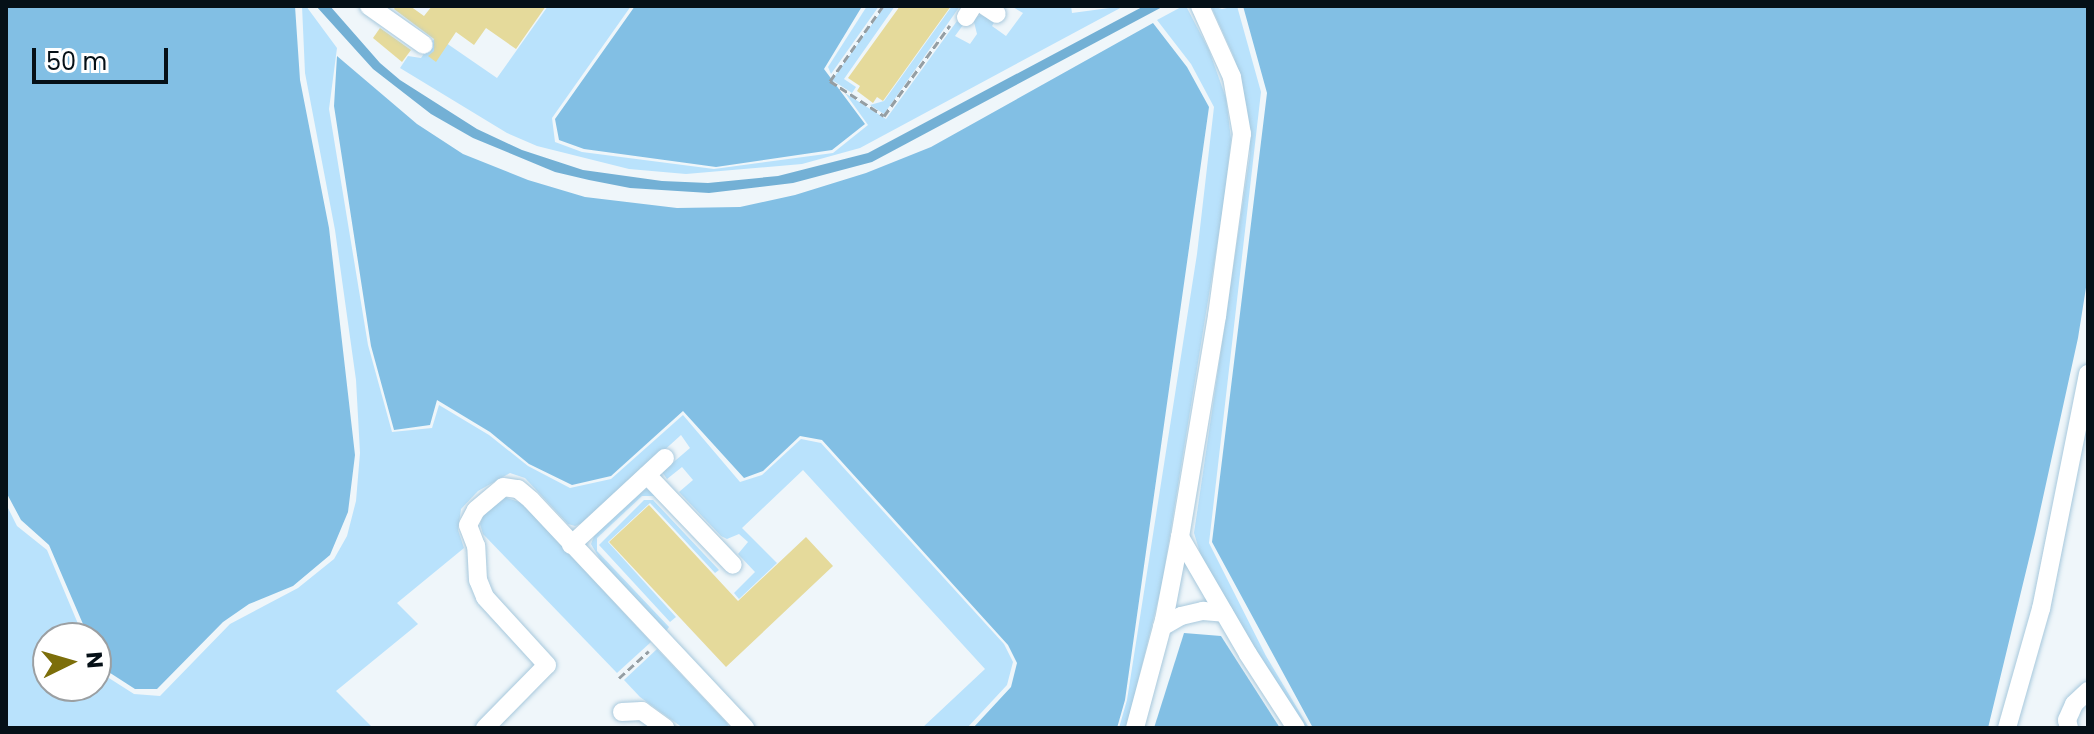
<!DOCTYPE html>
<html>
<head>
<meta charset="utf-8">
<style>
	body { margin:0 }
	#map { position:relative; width:2094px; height:734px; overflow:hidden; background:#eff6fa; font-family:Poppins,sans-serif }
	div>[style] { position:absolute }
	.green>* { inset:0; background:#b9e2fc }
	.forest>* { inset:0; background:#82bfe4 }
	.water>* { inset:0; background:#73b0d5 }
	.building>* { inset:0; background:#e5da9b }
	.path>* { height:3px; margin-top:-1.5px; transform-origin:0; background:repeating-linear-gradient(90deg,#959ea3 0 8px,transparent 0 12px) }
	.roads { filter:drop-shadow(0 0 2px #a7c8dc) drop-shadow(0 0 2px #a7c8dc) }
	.minor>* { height:18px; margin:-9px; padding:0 9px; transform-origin:9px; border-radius:9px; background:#fff }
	span { translate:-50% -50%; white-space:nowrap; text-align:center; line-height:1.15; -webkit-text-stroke:8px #fff; paint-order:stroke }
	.frame { position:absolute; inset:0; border:8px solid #051017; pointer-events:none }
	.north { position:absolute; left:32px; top:622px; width:80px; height:80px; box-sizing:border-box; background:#fff; border:2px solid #9b9fa2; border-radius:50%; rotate:85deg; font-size:22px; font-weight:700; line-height:32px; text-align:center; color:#051017 }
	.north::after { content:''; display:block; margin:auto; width:28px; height:36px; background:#7c6e0a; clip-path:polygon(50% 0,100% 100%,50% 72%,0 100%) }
	.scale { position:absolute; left:32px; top:48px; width:136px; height:36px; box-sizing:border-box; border:4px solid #051017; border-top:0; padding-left:10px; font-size:24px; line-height:28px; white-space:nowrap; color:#051017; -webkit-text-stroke:6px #fff; paint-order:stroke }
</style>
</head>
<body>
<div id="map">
	<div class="green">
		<i style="clip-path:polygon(302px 6px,306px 6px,337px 48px,329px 109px,368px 345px,392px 432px,432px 428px,439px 405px,489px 435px,528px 466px,570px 488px,611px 479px,683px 415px,740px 482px,762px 475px,801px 439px,821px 443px,1004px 644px,1013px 662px,1007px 685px,967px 728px,922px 728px,985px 669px,803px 470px,742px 528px,777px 563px,739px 599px,734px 593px,755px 572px,738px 554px,748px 542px,739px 534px,727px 539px,721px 536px,679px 492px,693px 480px,682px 467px,667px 479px,662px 472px,690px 448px,681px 435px,585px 522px,575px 526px,568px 524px,525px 478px,510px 473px,478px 491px,461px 509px,458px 530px,464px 548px,397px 603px,418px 624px,336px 691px,373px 728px,8px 728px,6px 504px,17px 526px,47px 550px,84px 638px,48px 638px,48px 686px,96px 686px,96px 662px,101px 673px,134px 694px,160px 696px,230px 624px,298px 588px,334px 559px,347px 536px,356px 501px,360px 453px,356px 380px,335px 230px,305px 73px)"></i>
		<i style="clip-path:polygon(548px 6px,631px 6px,552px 118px,555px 142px,582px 152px,714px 169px,833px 153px,868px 125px,845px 93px,886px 119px,957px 21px,963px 25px,955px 36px,970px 44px,977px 34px,973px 18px,981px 15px,995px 21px,992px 26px,1006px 36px,1023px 13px,1011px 6px,1071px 6px,1072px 13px,1124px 6px,860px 148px,802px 164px,686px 174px,629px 169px,537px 146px,507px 133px,400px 68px,408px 56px,421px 58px,436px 36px,497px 78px)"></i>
		<i style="clip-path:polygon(867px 6px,879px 6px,831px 74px,828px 67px)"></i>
		<i style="clip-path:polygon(885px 6px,895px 6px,844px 79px,856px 87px,852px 93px,832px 80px)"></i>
		<i style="clip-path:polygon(952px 6px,960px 6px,884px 114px,870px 105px,884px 101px)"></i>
		<i style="clip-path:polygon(1183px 6px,1186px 6px,1209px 50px,1226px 98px,1231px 139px,1224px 202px,1162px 584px,1129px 718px,1126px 728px,1119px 728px,1127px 700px,1197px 254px,1214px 107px,1191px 64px,1157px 20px)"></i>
		<i style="clip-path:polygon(1211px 6px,1222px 9px,1237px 6px,1261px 92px,1209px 543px,1266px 656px,1309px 728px,1300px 725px,1201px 556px,1194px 533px,1250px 154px,1247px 108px,1234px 57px)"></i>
		<i style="clip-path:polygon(650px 488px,722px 566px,655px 496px,642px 496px,597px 538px,597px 551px,669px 627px,666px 631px,601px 561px,591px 544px,595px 534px,644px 490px)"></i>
		<i style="clip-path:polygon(504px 497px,522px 503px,651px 642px,617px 673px,483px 534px,480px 524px,483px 516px)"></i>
		<i style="clip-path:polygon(644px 500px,653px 500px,719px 570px,715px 573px,650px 503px,608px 542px,676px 617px,670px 622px,599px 545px)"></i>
		<i style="clip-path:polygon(657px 649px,727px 723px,729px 728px,683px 728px,640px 697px,624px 680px)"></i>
	</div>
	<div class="forest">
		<i style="clip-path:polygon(6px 6px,295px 6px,300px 80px,329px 228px,355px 455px,348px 512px,330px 555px,293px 586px,249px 604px,223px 622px,157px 689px,135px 689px,104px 669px,96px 653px,96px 638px,89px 638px,49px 545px,21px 520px,6px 492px)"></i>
		<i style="clip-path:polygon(635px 6px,859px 6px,861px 8px,824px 69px,865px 124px,832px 150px,716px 167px,584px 149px,559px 140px,555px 119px)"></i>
		<i style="clip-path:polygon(1243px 6px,2088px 6px,2088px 275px,2078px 338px,2035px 534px,1988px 728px,1313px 728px,1212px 542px,1267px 93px)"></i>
		<i style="clip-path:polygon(1153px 23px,1187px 67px,1209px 107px,1125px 700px,1117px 728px,973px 728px,1011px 687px,1017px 663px,1008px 645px,822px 440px,800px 436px,763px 471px,744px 478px,683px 411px,611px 476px,572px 485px,529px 464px,490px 432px,437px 400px,430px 425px,394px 430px,371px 346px,334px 106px,337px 56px,417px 124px,463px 154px,528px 180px,585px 197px,677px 208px,740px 207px,795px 195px,866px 173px,931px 147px)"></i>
		<i style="clip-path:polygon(1184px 633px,1221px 636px,1280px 728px,1154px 728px)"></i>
	</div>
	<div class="water">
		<i style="clip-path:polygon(316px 6px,330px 6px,380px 63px,400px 80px,477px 129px,522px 150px,583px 170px,662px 181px,708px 183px,778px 176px,868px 153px,1144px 6px,1164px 6px,872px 162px,793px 183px,709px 193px,630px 188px,589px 180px,555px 172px,473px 138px,431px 114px,373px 69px)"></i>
	</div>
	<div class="building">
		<i style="clip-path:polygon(396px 6px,410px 6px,424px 16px,432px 6px,546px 6px,516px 49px,486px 28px,474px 45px,456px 32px,436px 62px,428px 56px,434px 51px,434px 39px,394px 9px)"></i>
		<i style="clip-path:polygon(900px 6px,951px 6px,883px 101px,877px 97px,873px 103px,857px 91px,860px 86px,848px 78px)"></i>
		<i style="clip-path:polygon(380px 28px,411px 50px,402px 62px,373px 38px)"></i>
		<i style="clip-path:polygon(649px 505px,738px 601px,806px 537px,833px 566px,726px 667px,609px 542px)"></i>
	</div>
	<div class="path">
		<i style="left:883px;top:6px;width:92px;rotate:125.2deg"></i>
		<i style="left:830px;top:81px;width:64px;rotate:32.9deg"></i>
		<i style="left:884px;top:116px;width:112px;rotate:-54deg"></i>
		<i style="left:619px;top:678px;width:40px;rotate:-42deg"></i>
	</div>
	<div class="roads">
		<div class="minor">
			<i style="left:369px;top:6px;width:67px;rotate:35.3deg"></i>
			<i style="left:985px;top:6px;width:14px;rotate:34deg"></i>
			<i style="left:966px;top:17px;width:13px;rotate:-58deg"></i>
			<i style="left:647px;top:475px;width:124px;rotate:46.3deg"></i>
			<i style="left:1180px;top:537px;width:135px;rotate:59.8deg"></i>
			<i style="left:1248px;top:654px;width:88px;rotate:57deg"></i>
			<i style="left:571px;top:545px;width:128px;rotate:-42.8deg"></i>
			<i style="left:1162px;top:627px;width:22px;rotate:-30deg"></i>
			<i style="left:1181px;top:616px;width:23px;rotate:-13deg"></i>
			<i style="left:1203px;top:611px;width:21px;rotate:5deg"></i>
			<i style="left:622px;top:712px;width:20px;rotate:-3deg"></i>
			<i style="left:642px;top:711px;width:29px;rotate:36deg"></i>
			<i style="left:485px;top:728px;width:88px;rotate:-45.5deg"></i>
			<i style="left:547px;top:665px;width:92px;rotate:-132.4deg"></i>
			<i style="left:485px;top:597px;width:18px;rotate:-112deg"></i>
			<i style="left:478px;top:580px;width:34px;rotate:-93deg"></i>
			<i style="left:476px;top:546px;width:22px;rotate:-111deg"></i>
			<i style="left:468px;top:525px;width:17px;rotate:-62deg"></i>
			<i style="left:476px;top:510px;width:35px;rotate:-40deg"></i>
			<i style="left:503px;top:487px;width:15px;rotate:8deg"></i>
			<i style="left:518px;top:489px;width:17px;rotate:40deg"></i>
			<i style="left:531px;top:500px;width:313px;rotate:46.8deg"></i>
			<i style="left:1135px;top:728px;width:112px;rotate:-75deg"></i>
			<i style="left:1164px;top:620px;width:85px;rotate:-79.1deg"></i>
			<i style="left:1180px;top:537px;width:224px;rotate:-80.5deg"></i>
			<i style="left:1217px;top:316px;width:184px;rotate:-82.2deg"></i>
			<i style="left:1242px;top:134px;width:58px;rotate:-100deg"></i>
			<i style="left:1232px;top:77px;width:78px;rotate:-114.3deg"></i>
			<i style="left:2007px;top:728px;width:124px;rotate:-74.1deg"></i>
			<i style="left:2041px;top:609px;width:240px;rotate:-78.7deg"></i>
			<i style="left:2069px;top:728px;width:8px;rotate:-104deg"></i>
			<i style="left:2067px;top:720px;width:17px;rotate:-66deg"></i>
			<i style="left:2074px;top:704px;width:19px;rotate:-43deg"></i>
		</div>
	</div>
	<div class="frame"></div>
	<div class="north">N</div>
	<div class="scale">50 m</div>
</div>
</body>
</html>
